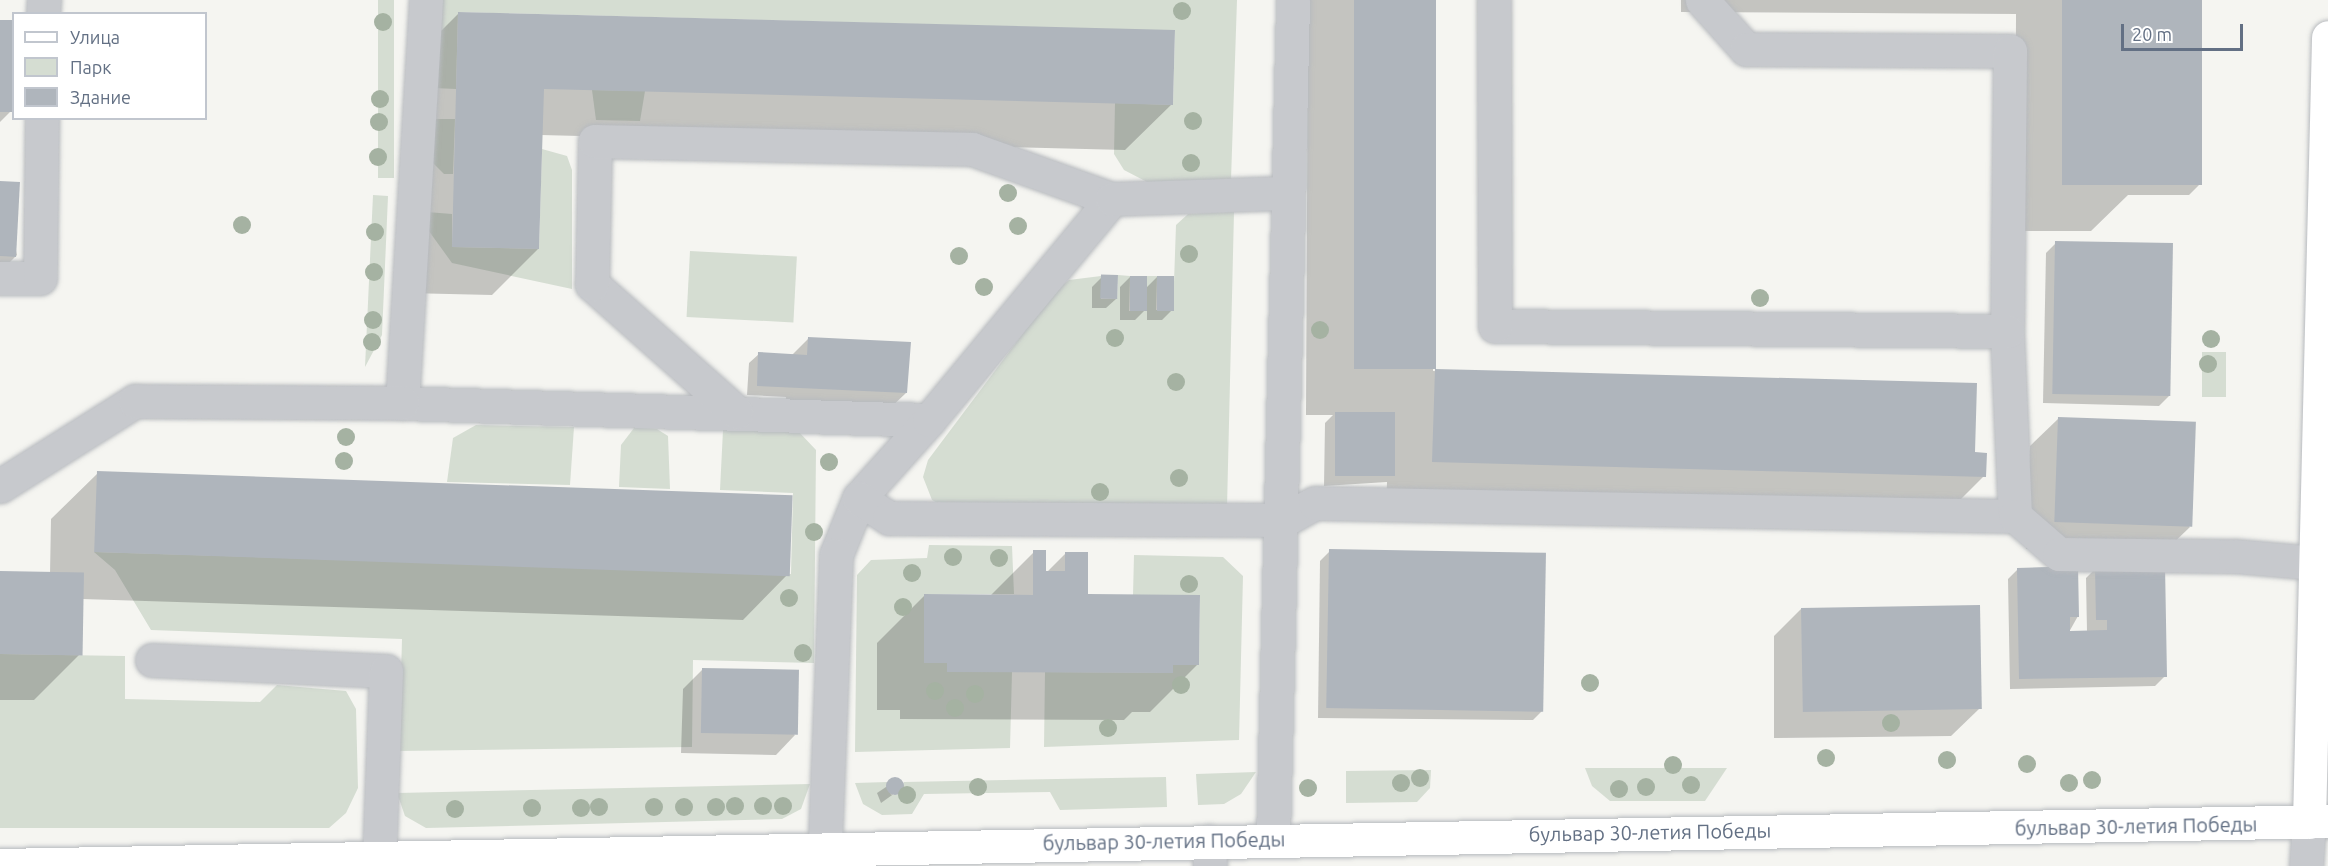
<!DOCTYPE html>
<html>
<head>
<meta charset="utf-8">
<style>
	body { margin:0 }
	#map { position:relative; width:2328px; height:866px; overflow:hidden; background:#f5f5f1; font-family:Ubuntu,sans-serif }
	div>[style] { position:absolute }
	.green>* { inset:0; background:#d5ddd2; transform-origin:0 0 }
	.shadow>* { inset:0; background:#0003 }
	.building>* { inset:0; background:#afb5bc; transform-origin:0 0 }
	.round { border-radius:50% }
	.roads { filter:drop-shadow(0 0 2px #b7babe) drop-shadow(0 0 2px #b7babe) }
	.minor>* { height:33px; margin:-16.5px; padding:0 16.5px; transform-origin:16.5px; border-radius:16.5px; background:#c7c9cd }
	.major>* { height:33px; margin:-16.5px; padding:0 16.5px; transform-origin:16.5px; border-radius:16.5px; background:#fff }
	.trees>* { width:18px; height:18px; margin:-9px; border-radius:50%; background:#a5b2a2 }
	span { translate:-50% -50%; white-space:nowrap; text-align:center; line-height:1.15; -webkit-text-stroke:6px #fff; paint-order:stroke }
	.street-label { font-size:20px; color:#637084 }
	.legend { position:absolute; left:12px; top:12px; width:195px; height:108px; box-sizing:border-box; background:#fff; border:2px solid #c1c6ce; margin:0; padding:8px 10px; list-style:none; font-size:18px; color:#637084 }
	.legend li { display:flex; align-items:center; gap:12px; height:30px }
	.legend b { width:30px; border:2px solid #c1c6ce }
	.scale { position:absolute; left:2121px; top:24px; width:122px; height:27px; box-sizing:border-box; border:3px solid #637084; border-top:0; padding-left:8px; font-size:18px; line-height:21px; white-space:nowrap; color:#637084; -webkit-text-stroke:4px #fff; paint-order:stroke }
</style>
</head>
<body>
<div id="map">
	<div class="green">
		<i style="left:378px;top:0;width:16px;height:178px"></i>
		<i style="clip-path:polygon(437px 0,1237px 0,1231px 180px,1149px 183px,1124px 170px,1114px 154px,1115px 103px,1173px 105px,1175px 31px,458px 12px,456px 89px,434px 88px)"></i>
		<i style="clip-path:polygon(592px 90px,645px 91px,640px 121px,596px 120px)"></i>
		<i style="clip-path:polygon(433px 119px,455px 119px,453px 174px,444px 174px,432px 162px)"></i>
		<i style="clip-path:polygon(542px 149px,567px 156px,572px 170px,572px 289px,452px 263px,426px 227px,427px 212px,452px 214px,452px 247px,539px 249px)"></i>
		<i style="clip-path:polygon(373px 195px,388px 196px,382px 335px,365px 367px)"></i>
		<i style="clip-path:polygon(1234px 212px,1227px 508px,941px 505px,932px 500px,923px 477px,928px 460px,1054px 292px,1069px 280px,1101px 276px,1101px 299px,1117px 299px,1118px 275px,1130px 276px,1129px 311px,1146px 311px,1147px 276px,1157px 276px,1156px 310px,1173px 311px,1176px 225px,1188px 214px)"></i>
		<i style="left:690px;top:251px;width:107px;height:66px;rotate:3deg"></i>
		<i style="left:2202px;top:352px;width:24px;height:45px"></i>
		<i style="clip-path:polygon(476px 425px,574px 427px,570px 485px,447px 482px,453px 438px)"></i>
		<i style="clip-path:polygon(634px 428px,657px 429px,668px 436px,670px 489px,619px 487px,621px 445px)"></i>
		<i style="clip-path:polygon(723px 430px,799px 432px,816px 450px,814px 663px,693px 660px,692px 747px,399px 751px,402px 639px,151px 630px,115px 570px,94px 552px,791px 574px,793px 493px,720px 490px)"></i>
		<i style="clip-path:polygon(929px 545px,1012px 546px,1014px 594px,924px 594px,924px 662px,947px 663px,947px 671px,1012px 672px,1010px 748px,855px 752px,857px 575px,871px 560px,927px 558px)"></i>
		<i style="clip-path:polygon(1134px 555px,1223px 557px,1243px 576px,1239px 740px,1044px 747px,1045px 672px,1173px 673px,1173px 665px,1199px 665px,1200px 595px,1133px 595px)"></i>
		<i style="clip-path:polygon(0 654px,125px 656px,125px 699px,260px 702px,277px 685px,346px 691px,356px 709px,358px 788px,346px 813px,329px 828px,0 828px)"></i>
		<i style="clip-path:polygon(1585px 768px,1727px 768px,1705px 801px,1610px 801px,1592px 786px)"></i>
		<i style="clip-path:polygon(1431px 770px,1430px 788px,1417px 802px,1346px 803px,1346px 771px)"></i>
		<i style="clip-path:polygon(1256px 772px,1241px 794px,1224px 804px,1198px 805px,1196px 774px)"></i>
		<i style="clip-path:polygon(1166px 777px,1167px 807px,1060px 810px,1050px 792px,924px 794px,912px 814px,882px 815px,863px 804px,855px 783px,887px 782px,891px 795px,899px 794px,904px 782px)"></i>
		<i style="clip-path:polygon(810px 784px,801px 809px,782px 819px,426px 828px,405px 816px,397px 793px)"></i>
	</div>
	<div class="shadow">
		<i style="clip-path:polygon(1308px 0,1435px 0,1433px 371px,1976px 384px,1973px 454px,1984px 476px,1938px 522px,1386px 508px,1387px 482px,1324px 486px,1325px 423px,1333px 415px,1306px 415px)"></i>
		<i style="clip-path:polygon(1681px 0,2200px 0,2199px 185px,2189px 195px,2128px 195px,2091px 231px,2015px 231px,2016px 14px,1681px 12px)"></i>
		<i style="clip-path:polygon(458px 14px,1172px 104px,1125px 150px,541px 135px,538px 249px,492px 295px,406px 293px,412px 60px)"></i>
		<i style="clip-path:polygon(0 21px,11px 111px,0 122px)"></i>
		<i style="clip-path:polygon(0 183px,17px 255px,0 272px)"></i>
		<i style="clip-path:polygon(2056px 243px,2169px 396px,2159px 406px,2043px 403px,2046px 253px)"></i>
		<i style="clip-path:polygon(1102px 277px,1116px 299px,1106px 308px,1092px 308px,1092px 287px)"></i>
		<i style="clip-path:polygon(1130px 277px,1145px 289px,1157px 277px,1172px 310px,1162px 320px,1147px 320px,1147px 308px,1135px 320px,1120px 320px,1120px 287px)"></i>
		<i style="clip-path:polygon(808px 339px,906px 393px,886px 412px,785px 408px,786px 397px,747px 395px,749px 363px,759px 354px,792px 355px)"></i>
		<i style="clip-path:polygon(2058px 419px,2190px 527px,2162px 554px,2026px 549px,2030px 446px)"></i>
		<i style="clip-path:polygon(98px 473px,789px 573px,743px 620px,82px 599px,80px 654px,34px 700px,0 700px,0 573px,50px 574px,51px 519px)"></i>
		<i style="clip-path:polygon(1330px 551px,1543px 710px,1533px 720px,1318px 718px,1320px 561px)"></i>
		<i style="clip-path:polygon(1034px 552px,1045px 574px,1066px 553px,1086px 596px,1197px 665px,1150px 712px,1132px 712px,1124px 720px,900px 719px,900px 710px,877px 710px,877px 643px,925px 595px,990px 596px)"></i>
		<i style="clip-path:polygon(2096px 568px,2165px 676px,2155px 686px,2010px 689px,2008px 579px,2018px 569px,2078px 616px,2069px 632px,2087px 632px,2086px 578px)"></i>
		<i style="clip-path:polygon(1802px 608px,1979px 709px,1951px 736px,1774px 738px,1774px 636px)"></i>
		<i style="clip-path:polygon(703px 669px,795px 735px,776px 755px,681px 753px,683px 689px)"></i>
		<i style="clip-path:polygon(898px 779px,902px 788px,881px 803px,877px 793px)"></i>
	</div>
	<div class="building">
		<i style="left:1354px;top:0;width:82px;height:369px"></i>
		<i style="left:2062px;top:0;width:140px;height:185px"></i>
		<i style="clip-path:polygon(458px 12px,1175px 30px,1173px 105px,544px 89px,539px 249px,452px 247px)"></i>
		<i style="clip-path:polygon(0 20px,14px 20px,12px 112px,0 112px)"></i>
		<i style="left:0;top:181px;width:20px;height:75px;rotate:3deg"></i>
		<i style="left:2055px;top:241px;width:118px;height:153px;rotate:1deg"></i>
		<i style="left:1118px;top:275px;width:24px;height:17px;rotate:92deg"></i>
		<i style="left:1130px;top:276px;width:17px;height:35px"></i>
		<i style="left:1157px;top:276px;width:17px;height:35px"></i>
		<i style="clip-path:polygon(808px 337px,911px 342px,907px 393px,757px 386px,758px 352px,807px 355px)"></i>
		<i style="clip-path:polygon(1435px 369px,1977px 383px,1975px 452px,1987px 453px,1986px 477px,1432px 462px)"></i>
		<i style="left:1335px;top:412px;width:60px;height:64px"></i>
		<i style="left:2058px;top:417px;width:138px;height:105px;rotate:2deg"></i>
		<i style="left:97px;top:471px;width:696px;height:81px;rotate:2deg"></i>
		<i style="left:1329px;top:549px;width:217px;height:159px;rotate:1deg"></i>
		<i style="clip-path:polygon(1033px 550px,1046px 550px,1046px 571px,1065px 571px,1065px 552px,1088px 552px,1088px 594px,1200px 595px,1199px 665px,1173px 665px,1173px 673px,947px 672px,947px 663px,924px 663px,924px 594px,1033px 595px)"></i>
		<i style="clip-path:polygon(2165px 565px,2167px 677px,2019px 679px,2017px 568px,2078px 566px,2079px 617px,2070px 617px,2070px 631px,2107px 630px,2107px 620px,2096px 620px,2095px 567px)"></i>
		<i style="left:0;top:571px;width:84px;height:83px;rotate:1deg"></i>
		<i style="left:1980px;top:605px;width:104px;height:179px;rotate:89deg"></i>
		<i style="left:702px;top:668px;width:97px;height:65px;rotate:1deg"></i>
		<i class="round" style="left:886px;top:777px;width:18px;height:18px"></i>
	</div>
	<div class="roads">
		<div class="minor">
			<i style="left:426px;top:0;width:404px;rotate:93.4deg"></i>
			<i style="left:402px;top:403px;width:527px;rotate:1.85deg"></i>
			<i style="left:929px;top:420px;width:105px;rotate:131.9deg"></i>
			<i style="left:859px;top:498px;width:61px;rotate:112deg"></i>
			<i style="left:836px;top:555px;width:293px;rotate:92.2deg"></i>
			<i style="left:1702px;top:0;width:66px;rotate:48.1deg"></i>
			<i style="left:1746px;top:49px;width:264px;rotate:0.4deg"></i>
			<i style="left:2010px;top:51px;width:280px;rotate:90.6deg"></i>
			<i style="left:43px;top:14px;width:14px;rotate:-86deg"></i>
			<i style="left:0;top:278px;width:40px"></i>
			<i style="left:40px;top:278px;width:160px;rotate:-89.3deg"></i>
			<i style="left:736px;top:412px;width:193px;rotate:-138.4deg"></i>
			<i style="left:592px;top:284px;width:143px;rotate:-88.8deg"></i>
			<i style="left:595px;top:141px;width:377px;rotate:1.2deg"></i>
			<i style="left:972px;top:149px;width:149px;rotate:19.7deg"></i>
			<i style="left:929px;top:420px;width:287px;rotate:-50.4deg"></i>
			<i style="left:1112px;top:199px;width:176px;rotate:-2deg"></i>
			<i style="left:0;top:486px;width:160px;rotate:-32.2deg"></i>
			<i style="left:135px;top:401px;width:267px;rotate:0.4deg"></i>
			<i style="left:859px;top:498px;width:36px;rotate:34deg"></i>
			<i style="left:889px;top:518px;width:395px;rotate:0.3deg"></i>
			<i style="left:1284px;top:520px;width:35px;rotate:-29deg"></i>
			<i style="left:1315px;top:503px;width:700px;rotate:1.06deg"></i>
			<i style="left:2015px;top:516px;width:185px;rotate:-92.5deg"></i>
			<i style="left:2007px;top:331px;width:512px;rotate:-179.44deg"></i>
			<i style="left:1495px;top:326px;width:326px;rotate:-90.2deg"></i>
			<i style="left:2015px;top:516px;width:58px;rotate:40.8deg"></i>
			<i style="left:2059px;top:554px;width:176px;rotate:0.7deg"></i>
			<i style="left:2235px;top:556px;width:80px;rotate:5deg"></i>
			<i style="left:152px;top:660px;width:234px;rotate:2.7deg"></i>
			<i style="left:386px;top:671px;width:190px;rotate:92.1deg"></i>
			<i style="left:1273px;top:839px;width:839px;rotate:-88.63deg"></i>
			<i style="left:1209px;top:841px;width:25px;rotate:88deg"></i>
			<i style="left:2306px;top:866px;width:44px;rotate:-86.1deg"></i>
		</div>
		<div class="major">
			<i style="left:2309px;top:822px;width:785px;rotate:-88.61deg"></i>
			<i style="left:0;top:865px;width:2328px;rotate:-1.08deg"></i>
		</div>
	</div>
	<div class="trees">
		<i style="left:1182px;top:11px"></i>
		<i style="left:383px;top:22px"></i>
		<i style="left:380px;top:99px"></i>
		<i style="left:1193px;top:121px"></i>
		<i style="left:379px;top:122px"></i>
		<i style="left:378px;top:157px"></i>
		<i style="left:1191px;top:163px"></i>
		<i style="left:1008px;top:193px"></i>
		<i style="left:242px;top:225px"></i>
		<i style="left:1018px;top:226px"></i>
		<i style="left:375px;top:232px"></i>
		<i style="left:1189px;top:254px"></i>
		<i style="left:959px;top:256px"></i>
		<i style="left:374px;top:272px"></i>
		<i style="left:984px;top:287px"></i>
		<i style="left:1760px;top:298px"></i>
		<i style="left:373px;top:320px"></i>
		<i style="left:1320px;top:330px"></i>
		<i style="left:1115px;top:338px"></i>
		<i style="left:2211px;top:339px"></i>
		<i style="left:372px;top:342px"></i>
		<i style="left:2208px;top:364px"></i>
		<i style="left:1176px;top:382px"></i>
		<i style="left:346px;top:437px"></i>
		<i style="left:344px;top:461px"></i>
		<i style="left:829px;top:462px"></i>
		<i style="left:1179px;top:478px"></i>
		<i style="left:1100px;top:492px"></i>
		<i style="left:814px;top:532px"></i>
		<i style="left:953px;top:557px"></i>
		<i style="left:999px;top:558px"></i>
		<i style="left:912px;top:573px"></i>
		<i style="left:1189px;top:584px"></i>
		<i style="left:789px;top:598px"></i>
		<i style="left:903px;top:607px"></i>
		<i style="left:803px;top:653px"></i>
		<i style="left:1590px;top:683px"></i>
		<i style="left:1181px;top:685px"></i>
		<i style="left:935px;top:691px"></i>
		<i style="left:975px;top:694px"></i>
		<i style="left:955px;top:708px"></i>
		<i style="left:1891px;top:723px"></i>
		<i style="left:1108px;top:728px"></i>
		<i style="left:1826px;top:758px"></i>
		<i style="left:1947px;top:760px"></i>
		<i style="left:2027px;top:764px"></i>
		<i style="left:1673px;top:765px"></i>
		<i style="left:1420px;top:778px"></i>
		<i style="left:2092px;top:780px"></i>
		<i style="left:1401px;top:783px"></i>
		<i style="left:2069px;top:783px"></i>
		<i style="left:1691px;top:785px"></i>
		<i style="left:978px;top:787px"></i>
		<i style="left:1646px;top:787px"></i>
		<i style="left:1308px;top:788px"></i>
		<i style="left:1619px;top:789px"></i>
		<i style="left:907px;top:795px"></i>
		<i style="left:735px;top:806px"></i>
		<i style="left:763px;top:806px"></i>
		<i style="left:783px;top:806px"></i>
		<i style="left:599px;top:807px"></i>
		<i style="left:654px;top:807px"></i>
		<i style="left:684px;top:807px"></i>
		<i style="left:716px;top:807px"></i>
		<i style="left:532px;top:808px"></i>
		<i style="left:581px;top:808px"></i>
		<i style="left:455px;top:809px"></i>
	</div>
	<div class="street-label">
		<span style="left:2136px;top:826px;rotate:-1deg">бульвар 30-летия Победы</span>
		<span style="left:1650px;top:832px;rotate:-1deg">бульвар 30-летия Победы</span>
		<span style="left:1164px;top:841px;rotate:-1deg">бульвар 30-летия Победы</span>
	</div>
	<ul class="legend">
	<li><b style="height:8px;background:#fff"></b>Улица</li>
	<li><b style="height:16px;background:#d5ddd2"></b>Парк</li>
	<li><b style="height:16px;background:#afb5bc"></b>Здание</li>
	</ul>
	<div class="scale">20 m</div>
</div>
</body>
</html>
